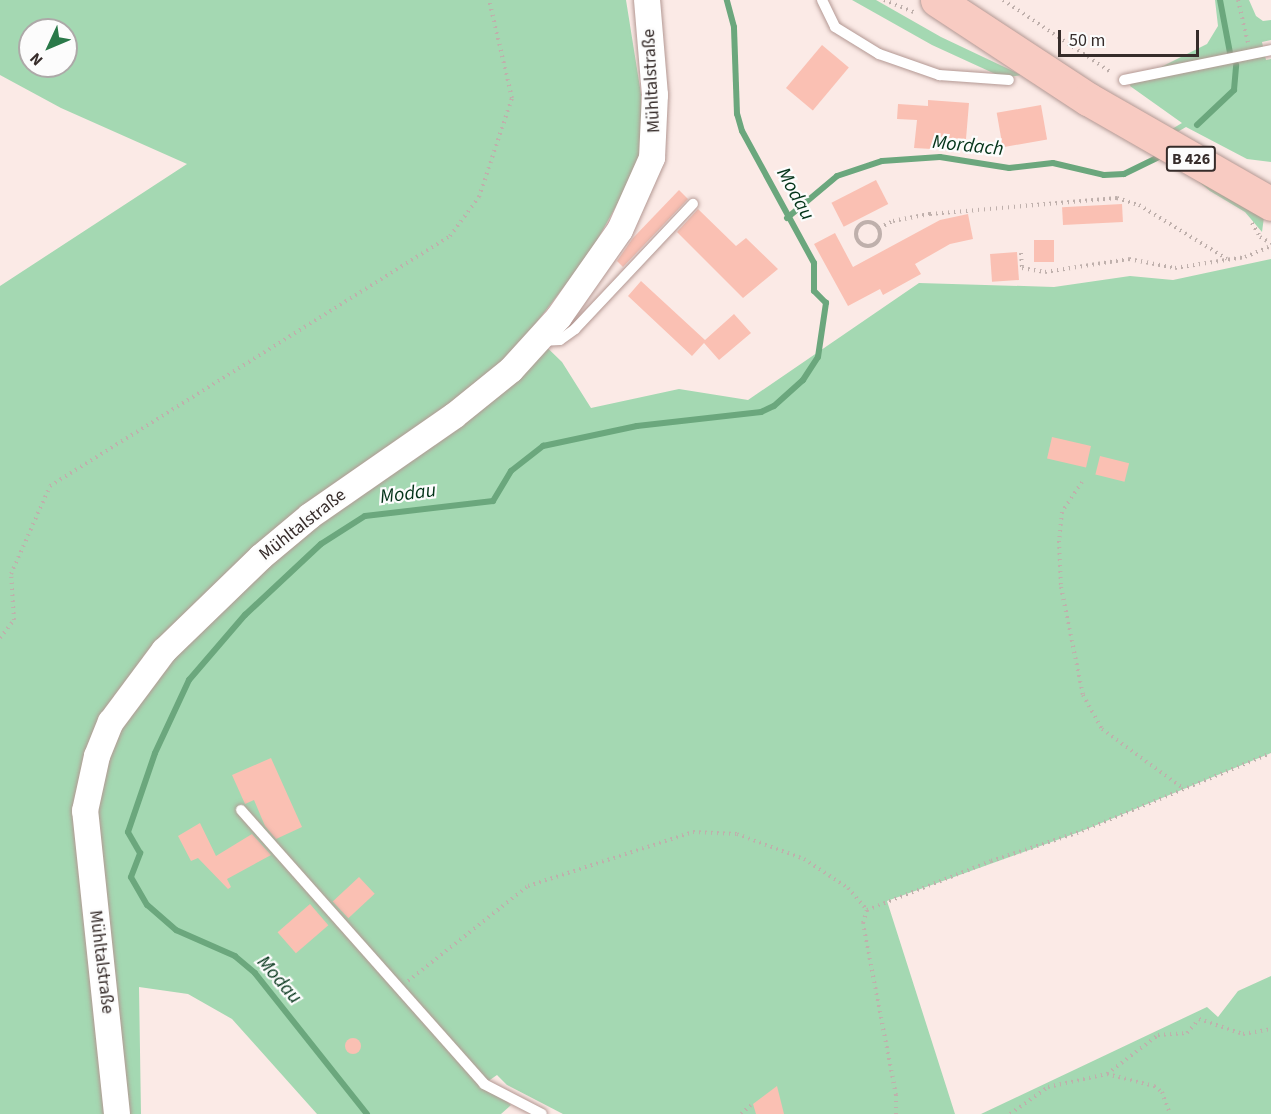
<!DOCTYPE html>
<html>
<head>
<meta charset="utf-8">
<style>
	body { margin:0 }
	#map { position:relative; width:1271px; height:1114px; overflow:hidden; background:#fbeae6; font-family:"Source Sans 3",sans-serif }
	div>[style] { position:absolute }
	.green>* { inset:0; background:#a4d8b2 }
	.stream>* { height:6px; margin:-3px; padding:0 3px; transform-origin:3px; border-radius:3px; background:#6ba77d }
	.building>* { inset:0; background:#fac0b3; transform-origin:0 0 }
	.round { border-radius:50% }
	.path>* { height:4px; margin-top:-2px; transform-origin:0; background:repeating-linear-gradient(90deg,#bfb0ac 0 1.5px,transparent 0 6px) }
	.path>.ring { margin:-2px; padding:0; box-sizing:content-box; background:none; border:4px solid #bfb0ac; border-radius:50% }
	.roads { filter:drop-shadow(0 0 2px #b39893) drop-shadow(0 0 2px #b39893) }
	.service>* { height:10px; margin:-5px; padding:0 5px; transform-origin:5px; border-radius:5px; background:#fff }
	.tertiary>* { height:26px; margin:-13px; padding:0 13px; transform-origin:13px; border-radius:13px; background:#fff }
	.primary>* { height:33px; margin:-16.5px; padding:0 16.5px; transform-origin:16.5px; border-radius:16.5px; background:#f8cbc2 }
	span { translate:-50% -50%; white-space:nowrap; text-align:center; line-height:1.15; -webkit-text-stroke:4.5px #fcfcfc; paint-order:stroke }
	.shield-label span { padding:2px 4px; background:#fcfcfc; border:2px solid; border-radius:4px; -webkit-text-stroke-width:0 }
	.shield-label { font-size:16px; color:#362c2a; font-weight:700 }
	.street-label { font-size:18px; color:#362c2a }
	.water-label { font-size:20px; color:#033318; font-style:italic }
	.north { position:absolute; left:18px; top:18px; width:60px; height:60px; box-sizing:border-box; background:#fcfcfc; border:2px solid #ada9a8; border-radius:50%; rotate:226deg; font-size:16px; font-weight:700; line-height:24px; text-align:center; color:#362c2a }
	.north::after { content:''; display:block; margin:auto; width:21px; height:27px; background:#2a7949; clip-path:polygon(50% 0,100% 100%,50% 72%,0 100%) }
	.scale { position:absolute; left:1058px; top:30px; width:141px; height:27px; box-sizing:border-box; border:3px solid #362c2a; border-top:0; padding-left:8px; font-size:18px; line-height:21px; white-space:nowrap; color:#362c2a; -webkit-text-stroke:4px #fcfcfc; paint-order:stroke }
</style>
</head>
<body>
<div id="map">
	<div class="green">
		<i style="clip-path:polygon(evenodd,0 0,626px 0,641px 94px,643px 142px,635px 172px,590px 253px,530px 331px,562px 362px,591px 408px,679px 389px,748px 400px,919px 283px,1054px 287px,1130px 276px,1173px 280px,1271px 259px,1271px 753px,1082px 831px,887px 901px,955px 1114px,563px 1114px,507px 1085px,497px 1075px,484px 1084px,511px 1105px,501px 1114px,317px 1114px,232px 1019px,188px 994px,139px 987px,141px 1114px,0 1114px,0 286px,187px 164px,61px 108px,0 75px,0 0,30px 30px,66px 30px,66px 66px,30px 66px,30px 30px)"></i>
		<i style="clip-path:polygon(852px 0,876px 0,941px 37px,1021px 75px,1004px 78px,932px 45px)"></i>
		<i style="clip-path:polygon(1215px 0,1249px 0,1256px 16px,1263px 21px,1271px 20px,1271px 40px,1262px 42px,1266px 60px,1271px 59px,1271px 162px,1247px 159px,1186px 127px,1155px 145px,1264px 217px,1262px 232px,1245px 212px,1210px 191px,1150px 142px,1182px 123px,1130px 86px,1131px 82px,1207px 44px,1218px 26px)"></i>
		<i style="clip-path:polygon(1271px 976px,1271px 1114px,981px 1114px,1207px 1007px,1218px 1017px,1238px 991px)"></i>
	</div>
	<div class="stream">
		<i style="left:1220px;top:0;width:54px;rotate:79.3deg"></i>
		<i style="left:1197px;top:125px;width:51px;rotate:-43.4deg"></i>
		<i style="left:1234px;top:90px;width:25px;rotate:-85deg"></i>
		<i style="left:787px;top:218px;width:65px;rotate:-40deg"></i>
		<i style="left:837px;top:176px;width:47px;rotate:-18.4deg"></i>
		<i style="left:882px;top:161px;width:58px;rotate:-3.9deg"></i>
		<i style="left:940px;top:157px;width:70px;rotate:9.1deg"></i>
		<i style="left:1009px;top:168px;width:44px;rotate:-6.5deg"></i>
		<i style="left:1053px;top:163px;width:52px;rotate:13.2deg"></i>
		<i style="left:1104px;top:175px;width:20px;rotate:-3deg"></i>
		<i style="left:1124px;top:174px;width:37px;rotate:-26deg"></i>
		<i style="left:367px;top:1114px;width:180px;rotate:-128.5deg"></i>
		<i style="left:255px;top:973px;width:26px;rotate:-140deg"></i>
		<i style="left:235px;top:956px;width:64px;rotate:-156.2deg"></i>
		<i style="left:176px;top:930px;width:38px;rotate:-139deg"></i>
		<i style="left:147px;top:905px;width:32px;rotate:-120deg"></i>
		<i style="left:131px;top:877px;width:26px;rotate:-69deg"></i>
		<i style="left:140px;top:853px;width:24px;rotate:-120deg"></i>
		<i style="left:128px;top:832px;width:83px;rotate:-71.1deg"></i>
		<i style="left:155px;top:753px;width:81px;rotate:-65deg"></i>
		<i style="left:189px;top:680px;width:86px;rotate:-49.3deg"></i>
		<i style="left:245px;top:615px;width:104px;rotate:-43.1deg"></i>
		<i style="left:321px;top:544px;width:52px;rotate:-32.5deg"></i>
		<i style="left:365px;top:516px;width:129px;rotate:-6.7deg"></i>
		<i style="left:493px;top:501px;width:35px;rotate:-59deg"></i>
		<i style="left:511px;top:471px;width:41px;rotate:-38deg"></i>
		<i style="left:543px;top:446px;width:96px;rotate:-12deg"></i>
		<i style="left:637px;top:426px;width:125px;rotate:-6.4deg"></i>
		<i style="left:761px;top:412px;width:14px;rotate:-25deg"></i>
		<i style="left:774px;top:406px;width:39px;rotate:-42deg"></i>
		<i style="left:803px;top:380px;width:27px;rotate:-57deg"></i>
		<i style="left:818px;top:357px;width:55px;rotate:-81.6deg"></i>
		<i style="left:826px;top:303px;width:17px;rotate:-135deg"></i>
		<i style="left:814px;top:291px;width:28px;rotate:-90deg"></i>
		<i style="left:814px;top:263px;width:150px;rotate:-118.6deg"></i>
		<i style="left:742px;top:131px;width:18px;rotate:-106deg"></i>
		<i style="left:737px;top:114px;width:87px;rotate:-92deg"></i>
		<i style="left:734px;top:27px;width:28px;rotate:-105deg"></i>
	</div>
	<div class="building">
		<i style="left:822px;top:45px;width:35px;height:56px;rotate:40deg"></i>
		<i style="clip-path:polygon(928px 100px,969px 103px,966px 139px,934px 137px,932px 149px,914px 148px,917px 120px,897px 119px,898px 104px,928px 106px)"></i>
		<i style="left:1041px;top:105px;width:35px;height:45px;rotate:80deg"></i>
		<i style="left:876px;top:180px;width:27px;height:50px;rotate:63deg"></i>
		<i style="clip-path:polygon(679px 190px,688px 199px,623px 267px,617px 261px,633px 238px)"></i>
		<i style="left:1122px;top:204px;width:18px;height:60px;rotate:87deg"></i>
		<i style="clip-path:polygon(698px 209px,736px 246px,746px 238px,778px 269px,743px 298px,677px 232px)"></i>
		<i style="clip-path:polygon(968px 214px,973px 239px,950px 244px,915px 264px,921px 274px,883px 295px,880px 289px,848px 306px,814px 244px,835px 233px,853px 267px,940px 220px)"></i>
		<i style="left:1034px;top:240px;width:20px;height:22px"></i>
		<i style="left:1017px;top:252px;width:28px;height:27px;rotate:86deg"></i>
		<i style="clip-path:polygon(641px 281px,705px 340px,734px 314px,751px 333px,719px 360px,704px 343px,692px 356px,628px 296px)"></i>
		<i style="left:1052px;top:437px;width:40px;height:22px;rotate:13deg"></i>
		<i style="left:1100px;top:456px;width:30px;height:19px;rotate:14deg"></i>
		<i style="clip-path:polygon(271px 758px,302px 827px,276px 839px,265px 826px,254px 800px,245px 804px,232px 775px)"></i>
		<i style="clip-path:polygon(200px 823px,216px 856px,252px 834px,271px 855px,227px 879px,231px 887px,228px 889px,198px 858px,191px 861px,178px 836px)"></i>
		<i style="left:359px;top:877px;width:23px;height:36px;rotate:47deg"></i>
		<i style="left:310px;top:904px;width:28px;height:43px;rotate:49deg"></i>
		<i class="round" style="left:345px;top:1038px;width:16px;height:16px"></i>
		<i style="clip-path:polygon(777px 1086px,784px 1114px,756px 1114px,753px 1104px)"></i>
	</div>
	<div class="path">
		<i style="left:884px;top:0;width:35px;rotate:22deg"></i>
		<i style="left:1003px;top:0;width:131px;rotate:33.8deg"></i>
		<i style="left:1238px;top:0;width:44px;rotate:76.9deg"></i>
		<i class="ring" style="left:856px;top:222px;width:20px;height:20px"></i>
		<i style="left:1252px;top:223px;width:16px;rotate:60deg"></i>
		<i style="left:1260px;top:237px;width:13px;rotate:29deg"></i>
		<i style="left:879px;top:228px;width:16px;rotate:-27deg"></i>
		<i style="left:893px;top:221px;width:38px;rotate:-11deg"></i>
		<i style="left:930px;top:214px;width:188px;rotate:-4.9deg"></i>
		<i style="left:1117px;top:198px;width:23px;rotate:18deg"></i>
		<i style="left:1139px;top:205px;width:103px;rotate:31.5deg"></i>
		<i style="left:1021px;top:253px;width:15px;rotate:86deg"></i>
		<i style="left:1022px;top:268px;width:23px;rotate:10deg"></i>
		<i style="left:1045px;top:272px;width:85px;rotate:-8.8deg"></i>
		<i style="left:1129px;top:259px;width:47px;rotate:11.1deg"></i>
		<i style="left:1175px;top:268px;width:71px;rotate:-8.9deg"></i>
		<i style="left:1245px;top:257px;width:28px;rotate:-23deg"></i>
		<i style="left:1082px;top:482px;width:36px;rotate:124deg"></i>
		<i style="left:1062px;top:512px;width:29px;rotate:96deg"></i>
		<i style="left:1059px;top:541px;width:46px;rotate:87.5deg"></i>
		<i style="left:1061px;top:587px;width:110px;rotate:78.5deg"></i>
		<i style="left:1083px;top:695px;width:39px;rotate:61deg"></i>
		<i style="left:1102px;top:729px;width:102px;rotate:36.2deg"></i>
		<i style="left:0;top:638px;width:23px;rotate:-52deg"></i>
		<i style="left:14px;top:620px;width:46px;rotate:-93.7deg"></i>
		<i style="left:11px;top:574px;width:96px;rotate:-66.1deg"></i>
		<i style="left:50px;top:486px;width:472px;rotate:-32deg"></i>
		<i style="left:450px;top:236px;width:49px;rotate:-53.4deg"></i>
		<i style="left:479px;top:197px;width:104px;rotate:-71.6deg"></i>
		<i style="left:512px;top:98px;width:101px;rotate:-103.2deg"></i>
		<i style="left:408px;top:981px;width:153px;rotate:-38.4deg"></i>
		<i style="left:528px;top:886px;width:174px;rotate:-18.1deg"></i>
		<i style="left:693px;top:832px;width:44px;rotate:2.6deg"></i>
		<i style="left:737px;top:834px;width:72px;rotate:20.5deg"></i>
		<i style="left:804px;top:859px;width:53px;rotate:33.4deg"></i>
		<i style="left:848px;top:888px;width:29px;rotate:49deg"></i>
		<i style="left:1107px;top:1074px;width:64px;rotate:-37.4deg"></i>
		<i style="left:1158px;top:1035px;width:29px;rotate:-4deg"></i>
		<i style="left:1187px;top:1033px;width:18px;rotate:-49deg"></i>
		<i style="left:1199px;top:1019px;width:46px;rotate:18.8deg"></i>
		<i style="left:1243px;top:1034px;width:28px;rotate:-10deg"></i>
		<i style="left:741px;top:1114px;width:13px;rotate:-42deg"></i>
		<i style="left:896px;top:1114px;width:19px;rotate:-90deg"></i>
		<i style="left:896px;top:1095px;width:175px;rotate:-100.9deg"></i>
		<i style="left:863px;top:923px;width:14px;rotate:-73deg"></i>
		<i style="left:867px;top:910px;width:133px;rotate:-21.6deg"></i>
		<i style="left:991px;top:861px;width:96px;rotate:-18.2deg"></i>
		<i style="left:1082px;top:831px;width:204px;rotate:-22.4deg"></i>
		<i style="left:1010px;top:1114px;width:47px;rotate:-35.4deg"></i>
		<i style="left:1048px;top:1087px;width:60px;rotate:-12.4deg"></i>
		<i style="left:1107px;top:1074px;width:49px;rotate:14.3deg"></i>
		<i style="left:1154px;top:1086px;width:10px;rotate:37deg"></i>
		<i style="left:1162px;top:1092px;width:23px;rotate:70deg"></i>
	</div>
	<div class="roads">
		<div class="service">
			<i style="left:822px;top:0;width:30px;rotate:64deg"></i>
			<i style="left:835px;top:27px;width:52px;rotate:31.5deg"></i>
			<i style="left:879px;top:54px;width:64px;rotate:19.3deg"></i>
			<i style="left:939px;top:75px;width:70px;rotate:4.1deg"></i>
			<i style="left:1124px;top:80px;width:150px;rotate:-11.5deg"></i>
			<i style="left:541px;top:341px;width:19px;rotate:-3deg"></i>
			<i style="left:560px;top:340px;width:19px;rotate:-36deg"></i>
			<i style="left:575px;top:329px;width:172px;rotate:-46.7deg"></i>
			<i style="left:241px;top:810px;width:366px;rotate:48.4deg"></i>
			<i style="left:484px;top:1084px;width:65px;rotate:27.3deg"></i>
		</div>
		<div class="tertiary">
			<i style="left:117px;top:1114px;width:305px;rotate:-96deg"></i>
			<i style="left:85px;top:811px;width:56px;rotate:-77.7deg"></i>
			<i style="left:97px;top:756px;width:37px;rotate:-68deg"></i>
			<i style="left:111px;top:722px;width:89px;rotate:-53.3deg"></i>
			<i style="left:164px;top:651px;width:135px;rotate:-44.1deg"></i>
			<i style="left:261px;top:557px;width:64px;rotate:-39.9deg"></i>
			<i style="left:310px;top:516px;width:175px;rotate:-34.8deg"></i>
			<i style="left:454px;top:416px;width:73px;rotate:-38.9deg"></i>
			<i style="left:511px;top:370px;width:72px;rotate:-47.8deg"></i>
			<i style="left:559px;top:317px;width:106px;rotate:-55deg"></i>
			<i style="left:620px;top:230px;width:79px;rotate:-66deg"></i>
			<i style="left:652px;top:158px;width:63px;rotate:-87.3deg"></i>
			<i style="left:655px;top:95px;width:95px;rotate:-94.8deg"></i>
		</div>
		<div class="primary">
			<i style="left:937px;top:0;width:181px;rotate:33.3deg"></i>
			<i style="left:1088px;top:99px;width:211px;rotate:29.8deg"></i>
		</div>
	</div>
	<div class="shield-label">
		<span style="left:1191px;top:159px">B 426</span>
	</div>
	<div class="street-label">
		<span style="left:652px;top:81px;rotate:-93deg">Mühltalstraße</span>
		<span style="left:303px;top:525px;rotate:-38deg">Mühltalstraße</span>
		<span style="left:101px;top:962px;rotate:83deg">Mühltalstraße</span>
	</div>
	<div class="water-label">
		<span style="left:968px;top:146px;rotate:6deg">Mordach</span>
		<span style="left:795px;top:194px;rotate:61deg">Modau</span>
		<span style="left:408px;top:494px;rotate:-7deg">Modau</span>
		<span style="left:279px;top:980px;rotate:49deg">Modau</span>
	</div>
	<div class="north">N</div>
	<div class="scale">50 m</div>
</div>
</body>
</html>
